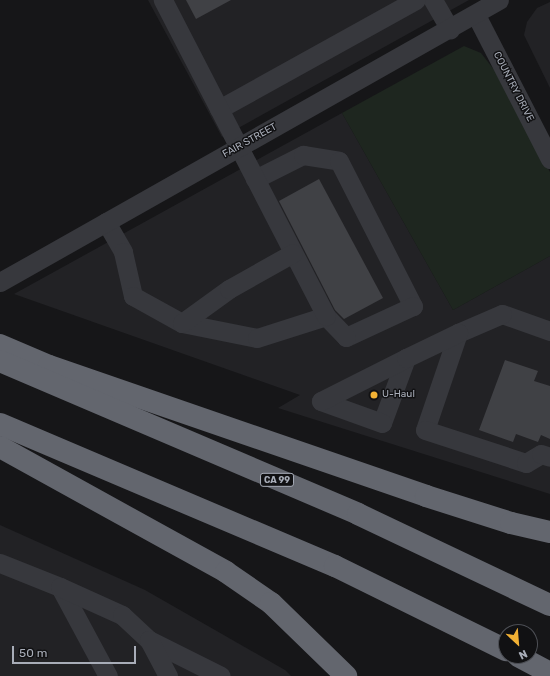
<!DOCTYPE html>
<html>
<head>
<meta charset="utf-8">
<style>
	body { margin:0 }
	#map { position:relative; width:550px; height:676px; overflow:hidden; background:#161618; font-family:Rubik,sans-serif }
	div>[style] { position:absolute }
	.built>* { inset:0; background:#222225 }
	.green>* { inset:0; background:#1e261f }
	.building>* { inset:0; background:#404145 }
	.minor>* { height:19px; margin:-9.5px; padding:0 9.5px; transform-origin:9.5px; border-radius:9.5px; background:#37383d }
	.highway>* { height:22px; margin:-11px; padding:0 11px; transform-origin:11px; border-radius:11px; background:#63666e }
	.dots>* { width:11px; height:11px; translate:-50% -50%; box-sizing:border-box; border:2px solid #111113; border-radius:50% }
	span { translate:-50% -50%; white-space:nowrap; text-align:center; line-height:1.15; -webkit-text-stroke:3px #111113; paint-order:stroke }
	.shield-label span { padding:1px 3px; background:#111113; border:1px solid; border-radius:3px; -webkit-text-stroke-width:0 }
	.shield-label { font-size:9px; color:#a8adb8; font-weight:700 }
	.street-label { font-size:10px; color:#a8adb8 }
	.poi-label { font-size:10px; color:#a8adb8 }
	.left { translate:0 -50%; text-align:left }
	.north { position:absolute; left:498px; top:624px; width:40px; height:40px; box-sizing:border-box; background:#111113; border:1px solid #4d4f55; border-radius:50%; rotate:154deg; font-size:11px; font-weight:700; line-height:16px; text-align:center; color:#a8adb8 }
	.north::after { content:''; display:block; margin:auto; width:14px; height:18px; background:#f2b134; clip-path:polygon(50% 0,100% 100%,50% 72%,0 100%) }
	.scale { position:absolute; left:12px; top:646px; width:124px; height:18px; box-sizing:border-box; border:2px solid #a8adb8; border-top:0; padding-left:5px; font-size:12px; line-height:14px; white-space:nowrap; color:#a8adb8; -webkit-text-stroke:3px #111113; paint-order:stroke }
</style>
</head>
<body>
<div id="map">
	<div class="built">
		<i style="clip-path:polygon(148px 0,469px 0,222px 137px)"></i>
		<i style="clip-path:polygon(550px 2px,550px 88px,524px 35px,527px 22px,537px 8px)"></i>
		<i style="clip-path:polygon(342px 113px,453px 310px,550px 256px,550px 494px,278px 408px,300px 395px,14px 294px)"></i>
		<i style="clip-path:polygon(0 525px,145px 590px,285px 670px,291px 676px,0 676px)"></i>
	</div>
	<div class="green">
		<i style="clip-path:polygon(464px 46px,481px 53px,495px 71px,550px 172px,550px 256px,453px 310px,342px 113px)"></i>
	</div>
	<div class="building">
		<i style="clip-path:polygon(186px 0,231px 0,196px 19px)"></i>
		<i style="clip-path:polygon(319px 179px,383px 298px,344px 319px,335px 310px,279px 201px)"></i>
		<i style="clip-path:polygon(505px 360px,538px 371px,534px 381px,550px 386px,550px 439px,541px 435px,538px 442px,516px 434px,513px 442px,479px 430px)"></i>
	</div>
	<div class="minor">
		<i style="left:433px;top:0;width:34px;rotate:60deg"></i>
		<i style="left:476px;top:15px;width:162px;rotate:62.8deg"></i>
		<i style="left:219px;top:109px;width:225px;rotate:-29deg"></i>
		<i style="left:255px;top:179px;width:54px;rotate:-26.6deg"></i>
		<i style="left:303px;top:155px;width:36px;rotate:9deg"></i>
		<i style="left:339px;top:161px;width:163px;rotate:63deg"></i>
		<i style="left:413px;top:306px;width:74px;rotate:155.2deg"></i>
		<i style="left:346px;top:337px;width:29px;rotate:-134deg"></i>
		<i style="left:106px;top:222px;width:34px;rotate:60deg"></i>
		<i style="left:123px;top:252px;width:45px;rotate:77.2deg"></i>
		<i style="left:133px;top:296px;width:56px;rotate:28.9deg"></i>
		<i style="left:182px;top:323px;width:76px;rotate:11.3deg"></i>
		<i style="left:257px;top:338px;width:72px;rotate:-17.7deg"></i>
		<i style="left:326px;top:316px;width:356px;rotate:-117.3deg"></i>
		<i style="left:0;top:282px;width:573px;rotate:-29.47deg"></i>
		<i style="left:182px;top:323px;width:58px;rotate:-35.9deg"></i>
		<i style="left:229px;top:289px;width:73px;rotate:-29.4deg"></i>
		<i style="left:550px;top:331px;width:51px;rotate:-160.5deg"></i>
		<i style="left:502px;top:314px;width:48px;rotate:156.6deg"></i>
		<i style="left:458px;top:333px;width:102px;rotate:108.8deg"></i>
		<i style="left:425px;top:430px;width:106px;rotate:18.1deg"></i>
		<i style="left:526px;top:463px;width:17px;rotate:-31deg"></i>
		<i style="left:541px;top:454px;width:9px;rotate:18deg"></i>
		<i style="left:406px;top:358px;width:69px;rotate:110.3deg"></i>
		<i style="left:382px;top:423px;width:65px;rotate:-160.2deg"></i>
		<i style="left:321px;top:401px;width:95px;rotate:-26.8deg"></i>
		<i style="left:406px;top:358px;width:58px;rotate:-25.7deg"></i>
		<i style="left:0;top:563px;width:65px;rotate:21.8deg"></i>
		<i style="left:60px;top:587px;width:101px;rotate:61.7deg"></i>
		<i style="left:60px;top:587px;width:68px;rotate:24.3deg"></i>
		<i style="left:122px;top:615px;width:37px;rotate:43deg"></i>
		<i style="left:149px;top:640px;width:80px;rotate:26.6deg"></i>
		<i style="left:149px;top:640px;width:41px;rotate:62.2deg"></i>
	</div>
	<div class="highway">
		<i style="left:0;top:345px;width:53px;rotate:23.2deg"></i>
		<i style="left:49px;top:366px;width:399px;rotate:19deg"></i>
		<i style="left:426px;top:496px;width:89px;rotate:17.6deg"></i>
		<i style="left:511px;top:523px;width:40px;rotate:13deg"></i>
		<i style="left:0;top:361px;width:389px;rotate:23.1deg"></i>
		<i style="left:358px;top:514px;width:212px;rotate:25.4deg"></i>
		<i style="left:0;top:424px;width:364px;rotate:23deg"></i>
		<i style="left:335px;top:566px;width:191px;rotate:26.2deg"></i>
		<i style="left:0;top:447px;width:258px;rotate:28.9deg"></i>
		<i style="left:226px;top:572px;width:55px;rotate:34.6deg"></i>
		<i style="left:271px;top:603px;width:105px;rotate:44.2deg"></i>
		<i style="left:518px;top:656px;width:36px;rotate:28deg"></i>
	</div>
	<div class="dots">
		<i style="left:374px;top:395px;background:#f2b134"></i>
	</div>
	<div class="shield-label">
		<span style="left:277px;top:480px">CA 99</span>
	</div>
	<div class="street-label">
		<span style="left:513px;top:87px;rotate:63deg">COUNTRY DRIVE</span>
		<span style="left:250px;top:141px;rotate:-29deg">FAIR STREET</span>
	</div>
	<div class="poi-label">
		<span class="left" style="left:382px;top:395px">U-Haul</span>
	</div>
	<div class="north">N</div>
	<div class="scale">50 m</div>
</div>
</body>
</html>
